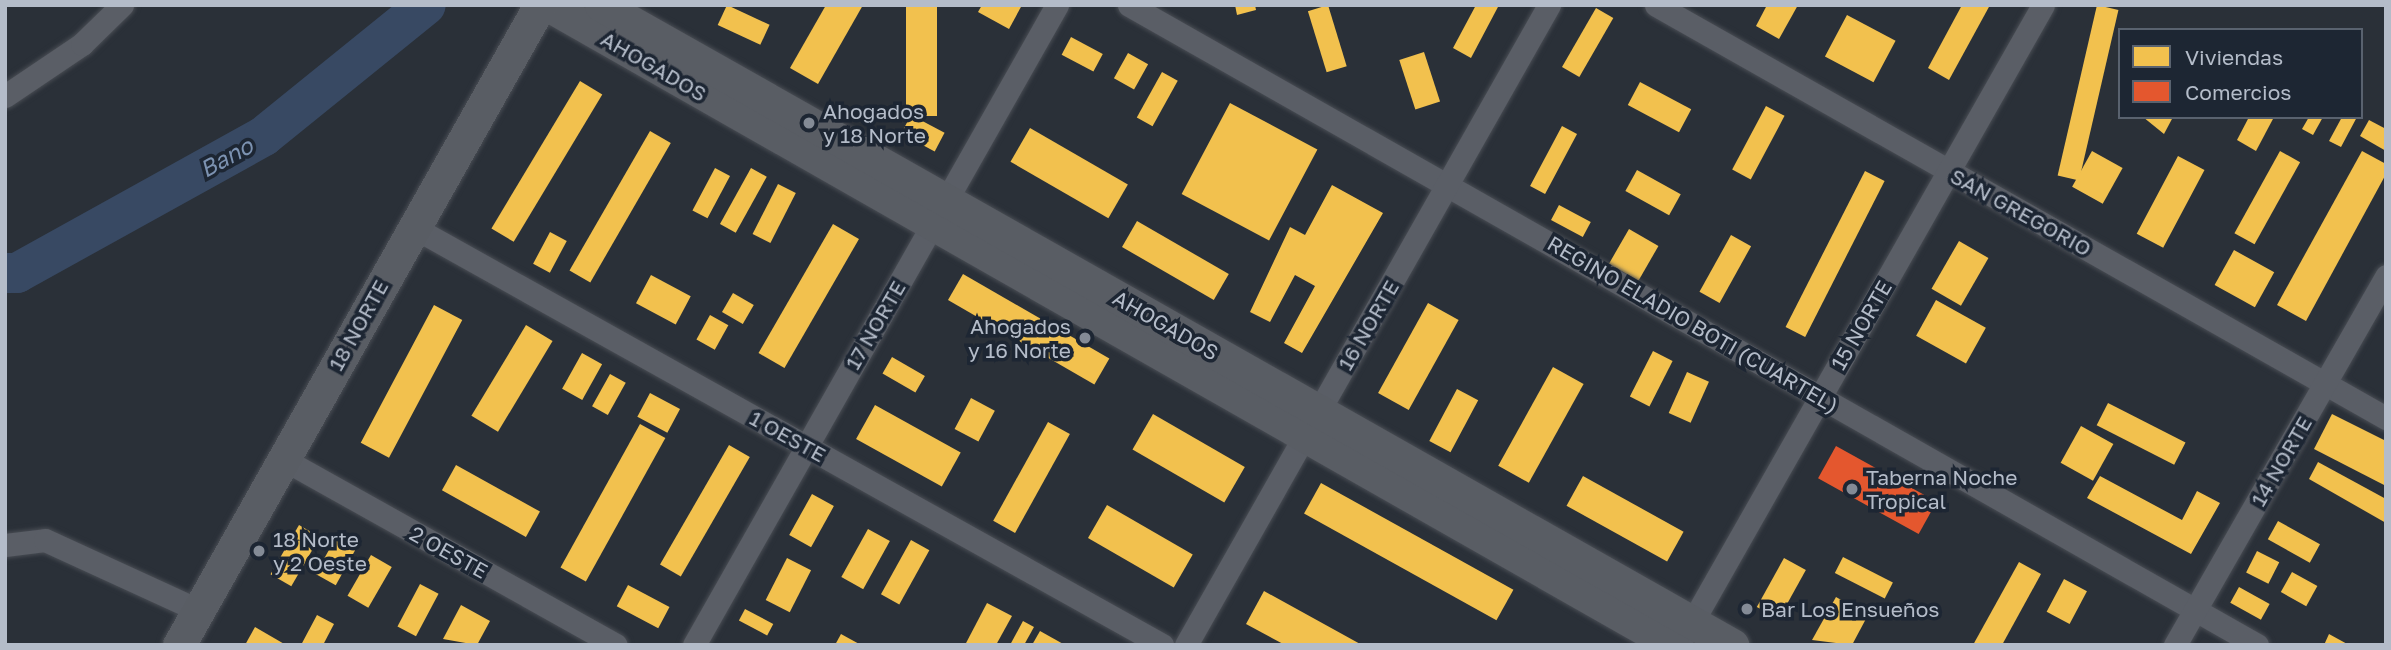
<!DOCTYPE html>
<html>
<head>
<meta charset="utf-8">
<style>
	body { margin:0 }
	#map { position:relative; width:2391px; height:650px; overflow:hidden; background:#2a3038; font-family:"Golos Text",sans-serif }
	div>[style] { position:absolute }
	.homes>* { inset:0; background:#f2c14e; transform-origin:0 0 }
	.shops>* { inset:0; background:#e4572e; transform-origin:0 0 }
	.river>* { height:40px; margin:-20px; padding:0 20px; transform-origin:20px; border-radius:20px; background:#384963 }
	.roads { filter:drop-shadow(0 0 2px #484c53) drop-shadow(0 0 2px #484c53) }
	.street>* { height:23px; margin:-11.5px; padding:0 11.5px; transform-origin:11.5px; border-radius:11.5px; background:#5a5e66 }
	.secondary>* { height:33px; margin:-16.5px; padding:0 16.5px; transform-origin:16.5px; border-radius:16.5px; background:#595d64 }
	.dots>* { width:19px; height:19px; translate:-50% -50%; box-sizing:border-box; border:4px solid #1d2633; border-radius:50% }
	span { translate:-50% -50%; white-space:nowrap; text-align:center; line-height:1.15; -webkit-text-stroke:7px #1d2633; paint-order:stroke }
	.street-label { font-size:21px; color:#b4bcc9 }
	.poi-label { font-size:21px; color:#b4bcc9 }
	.left { translate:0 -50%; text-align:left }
	.right { translate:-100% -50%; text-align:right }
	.water-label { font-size:23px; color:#7c92b1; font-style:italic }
	.frame { position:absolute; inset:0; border:7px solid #b4bcc9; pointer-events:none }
	.legend { position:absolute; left:2118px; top:28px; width:245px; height:91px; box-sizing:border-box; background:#1d2633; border:2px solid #59626f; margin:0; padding:9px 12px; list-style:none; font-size:21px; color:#b4bcc9 }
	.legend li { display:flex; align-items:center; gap:14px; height:35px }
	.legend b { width:35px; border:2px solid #59626f }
</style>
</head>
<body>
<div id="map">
	<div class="homes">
		<i style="left:727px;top:5px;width:47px;height:22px;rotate:25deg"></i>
		<i style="clip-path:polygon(826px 5px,863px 5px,818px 84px,790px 68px)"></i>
		<i style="left:906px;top:5px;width:31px;height:111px"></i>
		<i style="clip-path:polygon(982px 5px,1022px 5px,1009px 29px,978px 12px)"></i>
		<i style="clip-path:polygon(1235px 5px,1255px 5px,1256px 10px,1237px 15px)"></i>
		<i style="left:1328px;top:5px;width:64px;height:21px;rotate:73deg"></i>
		<i style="clip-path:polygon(1476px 5px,1499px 5px,1471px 58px,1453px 48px)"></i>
		<i style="clip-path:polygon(1767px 5px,1798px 5px,1779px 39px,1756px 26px)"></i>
		<i style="clip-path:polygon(1962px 5px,1990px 5px,1949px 80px,1928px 68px)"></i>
		<i style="left:2097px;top:5px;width:22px;height:175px;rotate:13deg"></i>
		<i style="left:1596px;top:8px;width:20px;height:68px;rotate:30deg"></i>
		<i style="left:1847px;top:15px;width:55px;height:47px;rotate:28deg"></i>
		<i style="left:1071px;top:37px;width:36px;height:20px;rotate:28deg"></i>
		<i style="left:1424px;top:52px;width:52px;height:26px;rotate:72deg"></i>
		<i style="left:1128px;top:53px;width:23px;height:29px;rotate:29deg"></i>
		<i style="left:1162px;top:72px;width:18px;height:52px;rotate:29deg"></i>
		<i style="left:580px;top:81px;width:26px;height:172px;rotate:31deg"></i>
		<i style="left:1640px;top:82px;width:58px;height:26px;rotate:28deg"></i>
		<i style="left:1230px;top:103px;width:99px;height:103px;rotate:28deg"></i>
		<i style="left:1766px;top:106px;width:21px;height:72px;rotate:28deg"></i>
		<i style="left:911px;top:115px;width:38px;height:21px;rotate:28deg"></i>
		<i style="clip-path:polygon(2143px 117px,2173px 117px,2164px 134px)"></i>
		<i style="clip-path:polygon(2249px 117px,2274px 117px,2256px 151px,2237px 140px)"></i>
		<i style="clip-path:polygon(2309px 117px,2323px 117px,2313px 135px,2302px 129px)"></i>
		<i style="clip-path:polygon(2342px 117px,2357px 117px,2341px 147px,2329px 141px)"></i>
		<i style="clip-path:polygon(2369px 120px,2386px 129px,2386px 151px,2360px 136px)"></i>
		<i style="left:1562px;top:126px;width:17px;height:68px;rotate:28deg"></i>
		<i style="left:1030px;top:128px;width:113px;height:39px;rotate:30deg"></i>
		<i style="left:650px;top:131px;width:24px;height:161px;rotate:30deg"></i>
		<i style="left:2092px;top:151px;width:35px;height:41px;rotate:29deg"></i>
		<i style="left:2280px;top:151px;width:23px;height:94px;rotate:29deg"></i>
		<i style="clip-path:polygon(2362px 151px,2386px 164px,2386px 174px,2306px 321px,2277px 305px)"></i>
		<i style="left:2178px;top:156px;width:30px;height:88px;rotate:28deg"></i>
		<i style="left:715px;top:168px;width:17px;height:48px;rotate:28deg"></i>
		<i style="left:751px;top:168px;width:18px;height:64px;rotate:29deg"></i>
		<i style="left:1637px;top:170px;width:50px;height:24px;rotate:29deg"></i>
		<i style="left:1865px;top:171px;width:22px;height:175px;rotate:27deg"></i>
		<i style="left:778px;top:184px;width:20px;height:56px;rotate:27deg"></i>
		<i style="clip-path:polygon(1332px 185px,1383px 213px,1302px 353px,1284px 343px,1315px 286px,1295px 275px,1270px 322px,1250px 312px,1290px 227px,1305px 235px)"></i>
		<i style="left:1559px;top:205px;width:36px;height:17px;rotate:28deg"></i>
		<i style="left:1137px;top:221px;width:106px;height:30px;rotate:30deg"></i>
		<i style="left:833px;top:224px;width:30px;height:149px;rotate:30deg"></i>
		<i style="left:1629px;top:229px;width:34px;height:40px;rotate:30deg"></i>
		<i style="left:550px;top:232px;width:19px;height:36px;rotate:28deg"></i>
		<i style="left:1731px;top:235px;width:23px;height:65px;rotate:29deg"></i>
		<i style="left:1959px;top:241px;width:34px;height:55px;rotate:30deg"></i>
		<i style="left:2234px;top:250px;width:46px;height:40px;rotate:29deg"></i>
		<i style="left:963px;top:274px;width:169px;height:30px;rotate:30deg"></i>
		<i style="left:651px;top:275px;width:45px;height:32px;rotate:28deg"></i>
		<i style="left:733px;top:293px;width:24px;height:22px;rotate:30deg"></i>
		<i style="left:1936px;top:300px;width:57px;height:41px;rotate:29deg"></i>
		<i style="left:1428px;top:303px;width:35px;height:103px;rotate:29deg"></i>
		<i style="left:434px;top:305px;width:32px;height:156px;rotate:28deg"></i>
		<i style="left:710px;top:315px;width:21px;height:28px;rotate:29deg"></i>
		<i style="left:526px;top:325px;width:31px;height:106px;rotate:31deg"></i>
		<i style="left:1653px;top:351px;width:22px;height:51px;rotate:27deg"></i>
		<i style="left:582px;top:353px;width:23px;height:41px;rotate:29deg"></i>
		<i style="left:892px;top:357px;width:38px;height:19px;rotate:30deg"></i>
		<i style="left:1553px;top:367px;width:35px;height:113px;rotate:29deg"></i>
		<i style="left:1687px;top:372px;width:24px;height:45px;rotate:24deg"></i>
		<i style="left:610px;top:374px;width:18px;height:37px;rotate:29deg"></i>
		<i style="left:1457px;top:389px;width:24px;height:59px;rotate:28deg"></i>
		<i style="left:650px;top:393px;width:34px;height:27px;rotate:28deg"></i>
		<i style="left:971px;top:398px;width:27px;height:35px;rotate:28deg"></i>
		<i style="left:2108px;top:403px;width:87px;height:25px;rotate:27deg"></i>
		<i style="left:875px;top:405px;width:98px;height:39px;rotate:29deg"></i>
		<i style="left:1153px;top:414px;width:106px;height:41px;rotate:30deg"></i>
		<i style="clip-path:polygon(2332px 414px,2386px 441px,2386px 486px,2314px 449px)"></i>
		<i style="left:1048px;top:422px;width:25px;height:113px;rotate:29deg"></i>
		<i style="left:640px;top:424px;width:29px;height:164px;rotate:29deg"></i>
		<i style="left:2081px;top:426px;width:37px;height:42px;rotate:29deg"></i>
		<i style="left:729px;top:445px;width:24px;height:138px;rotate:30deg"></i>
		<i style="clip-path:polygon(2318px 462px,2386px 499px,2386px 523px,2309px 479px)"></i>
		<i style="left:456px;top:465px;width:96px;height:29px;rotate:29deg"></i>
		<i style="left:1583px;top:476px;width:115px;height:34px;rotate:29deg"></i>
		<i style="clip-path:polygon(2100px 476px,2182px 520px,2197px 491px,2220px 503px,2191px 554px,2087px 498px)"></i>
		<i style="left:1321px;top:483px;width:220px;height:35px;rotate:29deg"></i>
		<i style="left:812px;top:494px;width:25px;height:47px;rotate:29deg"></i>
		<i style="left:1107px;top:505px;width:99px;height:38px;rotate:30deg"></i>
		<i style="left:2278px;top:521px;width:48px;height:21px;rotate:29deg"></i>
		<i style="left:299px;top:525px;width:24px;height:57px;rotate:30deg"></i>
		<i style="left:868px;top:529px;width:25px;height:55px;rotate:29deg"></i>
		<i style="left:335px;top:539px;width:23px;height:40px;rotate:29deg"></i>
		<i style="left:911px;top:540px;width:21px;height:62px;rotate:29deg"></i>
		<i style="left:2257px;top:551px;width:25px;height:24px;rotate:27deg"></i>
		<i style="left:371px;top:555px;width:24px;height:47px;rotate:30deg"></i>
		<i style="left:1843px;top:557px;width:56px;height:18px;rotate:27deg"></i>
		<i style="left:787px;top:558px;width:27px;height:47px;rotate:27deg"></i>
		<i style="left:1784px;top:558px;width:25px;height:56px;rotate:29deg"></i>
		<i style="clip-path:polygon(2019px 562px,2041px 574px,2002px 645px,1973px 645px)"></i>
		<i style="left:2292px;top:572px;width:29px;height:23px;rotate:29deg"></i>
		<i style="left:2064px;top:579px;width:26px;height:37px;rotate:28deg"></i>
		<i style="left:420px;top:584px;width:21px;height:48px;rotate:28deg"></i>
		<i style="left:628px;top:585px;width:47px;height:24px;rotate:28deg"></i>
		<i style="left:2239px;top:587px;width:35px;height:18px;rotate:29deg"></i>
		<i style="clip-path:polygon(1264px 591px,1362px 645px,1285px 645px,1246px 624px)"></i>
		<i style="clip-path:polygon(1836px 597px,1868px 615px,1852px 645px,1812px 640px)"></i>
		<i style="clip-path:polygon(987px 603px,1012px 616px,996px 645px,965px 645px)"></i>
		<i style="clip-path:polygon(461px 605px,490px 621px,477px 645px,443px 639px)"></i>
		<i style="left:745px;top:609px;width:32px;height:13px;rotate:28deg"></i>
		<i style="clip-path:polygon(317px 615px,334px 624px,323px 645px,301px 645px)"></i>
		<i style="clip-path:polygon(1023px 621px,1034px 627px,1024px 645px,1010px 645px)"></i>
		<i style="clip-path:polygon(255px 627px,286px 645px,245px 645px)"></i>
		<i style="clip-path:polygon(1040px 631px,1065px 645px,1032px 645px)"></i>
		<i style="clip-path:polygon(841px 634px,861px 645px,835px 645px)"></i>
		<i style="clip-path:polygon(2329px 634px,2349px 645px,2324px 645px)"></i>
	</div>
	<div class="shops">
		<i style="left:1836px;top:446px;width:115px;height:37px;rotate:29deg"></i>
	</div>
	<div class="river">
		<i style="left:5px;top:273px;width:12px"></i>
		<i style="left:17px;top:273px;width:282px;rotate:-29deg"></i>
		<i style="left:264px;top:136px;width:208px;rotate:-39deg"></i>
	</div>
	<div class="roads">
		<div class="street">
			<i style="left:1129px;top:5px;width:1297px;rotate:29.57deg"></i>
			<i style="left:1656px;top:5px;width:839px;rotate:29.5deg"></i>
			<i style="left:5px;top:96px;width:93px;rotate:-34deg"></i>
			<i style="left:82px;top:44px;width:56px;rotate:-44.3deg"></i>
			<i style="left:413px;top:227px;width:858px;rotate:29.16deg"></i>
			<i style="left:283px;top:459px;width:381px;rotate:29.2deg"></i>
			<i style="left:5px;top:545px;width:40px;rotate:-7.1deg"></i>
			<i style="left:45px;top:540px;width:168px;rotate:24.6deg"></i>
			<i style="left:1686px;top:633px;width:722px;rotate:-60.38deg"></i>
			<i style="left:694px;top:645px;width:736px;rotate:-60.44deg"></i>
			<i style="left:1186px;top:645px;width:736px;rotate:-60.44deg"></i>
			<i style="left:2175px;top:645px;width:425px;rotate:-60.2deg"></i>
		</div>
		<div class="secondary">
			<i style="left:548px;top:5px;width:1294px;rotate:29.64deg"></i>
			<i style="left:601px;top:5px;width:1300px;rotate:29.5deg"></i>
			<i style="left:179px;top:645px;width:735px;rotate:-60.57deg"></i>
		</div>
	</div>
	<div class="dots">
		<i style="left:809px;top:123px;background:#848b96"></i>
		<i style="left:1085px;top:338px;background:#848b96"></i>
		<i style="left:1852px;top:489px;background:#848b96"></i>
		<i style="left:259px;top:551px;background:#848b96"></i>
		<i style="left:1747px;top:609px;background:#848b96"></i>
	</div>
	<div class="street-label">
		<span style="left:654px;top:66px;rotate:30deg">AHOGADOS</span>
		<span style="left:2021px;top:212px;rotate:29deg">SAN GREGORIO</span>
		<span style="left:1693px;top:324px;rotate:30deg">REGINO ELADIO BOTI (CUARTEL)</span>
		<span style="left:358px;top:325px;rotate:-61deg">18 NORTE</span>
		<span style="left:875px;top:325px;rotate:-60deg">17 NORTE</span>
		<span style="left:1166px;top:325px;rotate:30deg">AHOGADOS</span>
		<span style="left:1368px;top:325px;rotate:-60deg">16 NORTE</span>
		<span style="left:1861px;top:325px;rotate:-60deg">15 NORTE</span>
		<span style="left:788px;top:436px;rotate:29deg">1 OESTE</span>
		<span style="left:2281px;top:461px;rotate:-60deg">14 NORTE</span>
		<span style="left:449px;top:552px;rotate:29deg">2 OESTE</span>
	</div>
	<div class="poi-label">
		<span class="left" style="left:823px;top:123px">Ahogados<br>y 18 Norte</span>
		<span class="right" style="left:1071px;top:338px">Ahogados<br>y 16 Norte</span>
		<span class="left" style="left:1866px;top:489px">Taberna Noche<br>Tropical</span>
		<span class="left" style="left:273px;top:551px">18 Norte<br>y 2 Oeste</span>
		<span class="left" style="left:1761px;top:609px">Bar Los Ensueños</span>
	</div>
	<div class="water-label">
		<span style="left:226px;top:157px;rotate:-29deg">Bano</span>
	</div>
	<div class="frame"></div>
	<ul class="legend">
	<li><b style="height:19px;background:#f2c14e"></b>Viviendas</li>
	<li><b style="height:19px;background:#e4572e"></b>Comercios</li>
	</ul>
</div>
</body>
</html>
